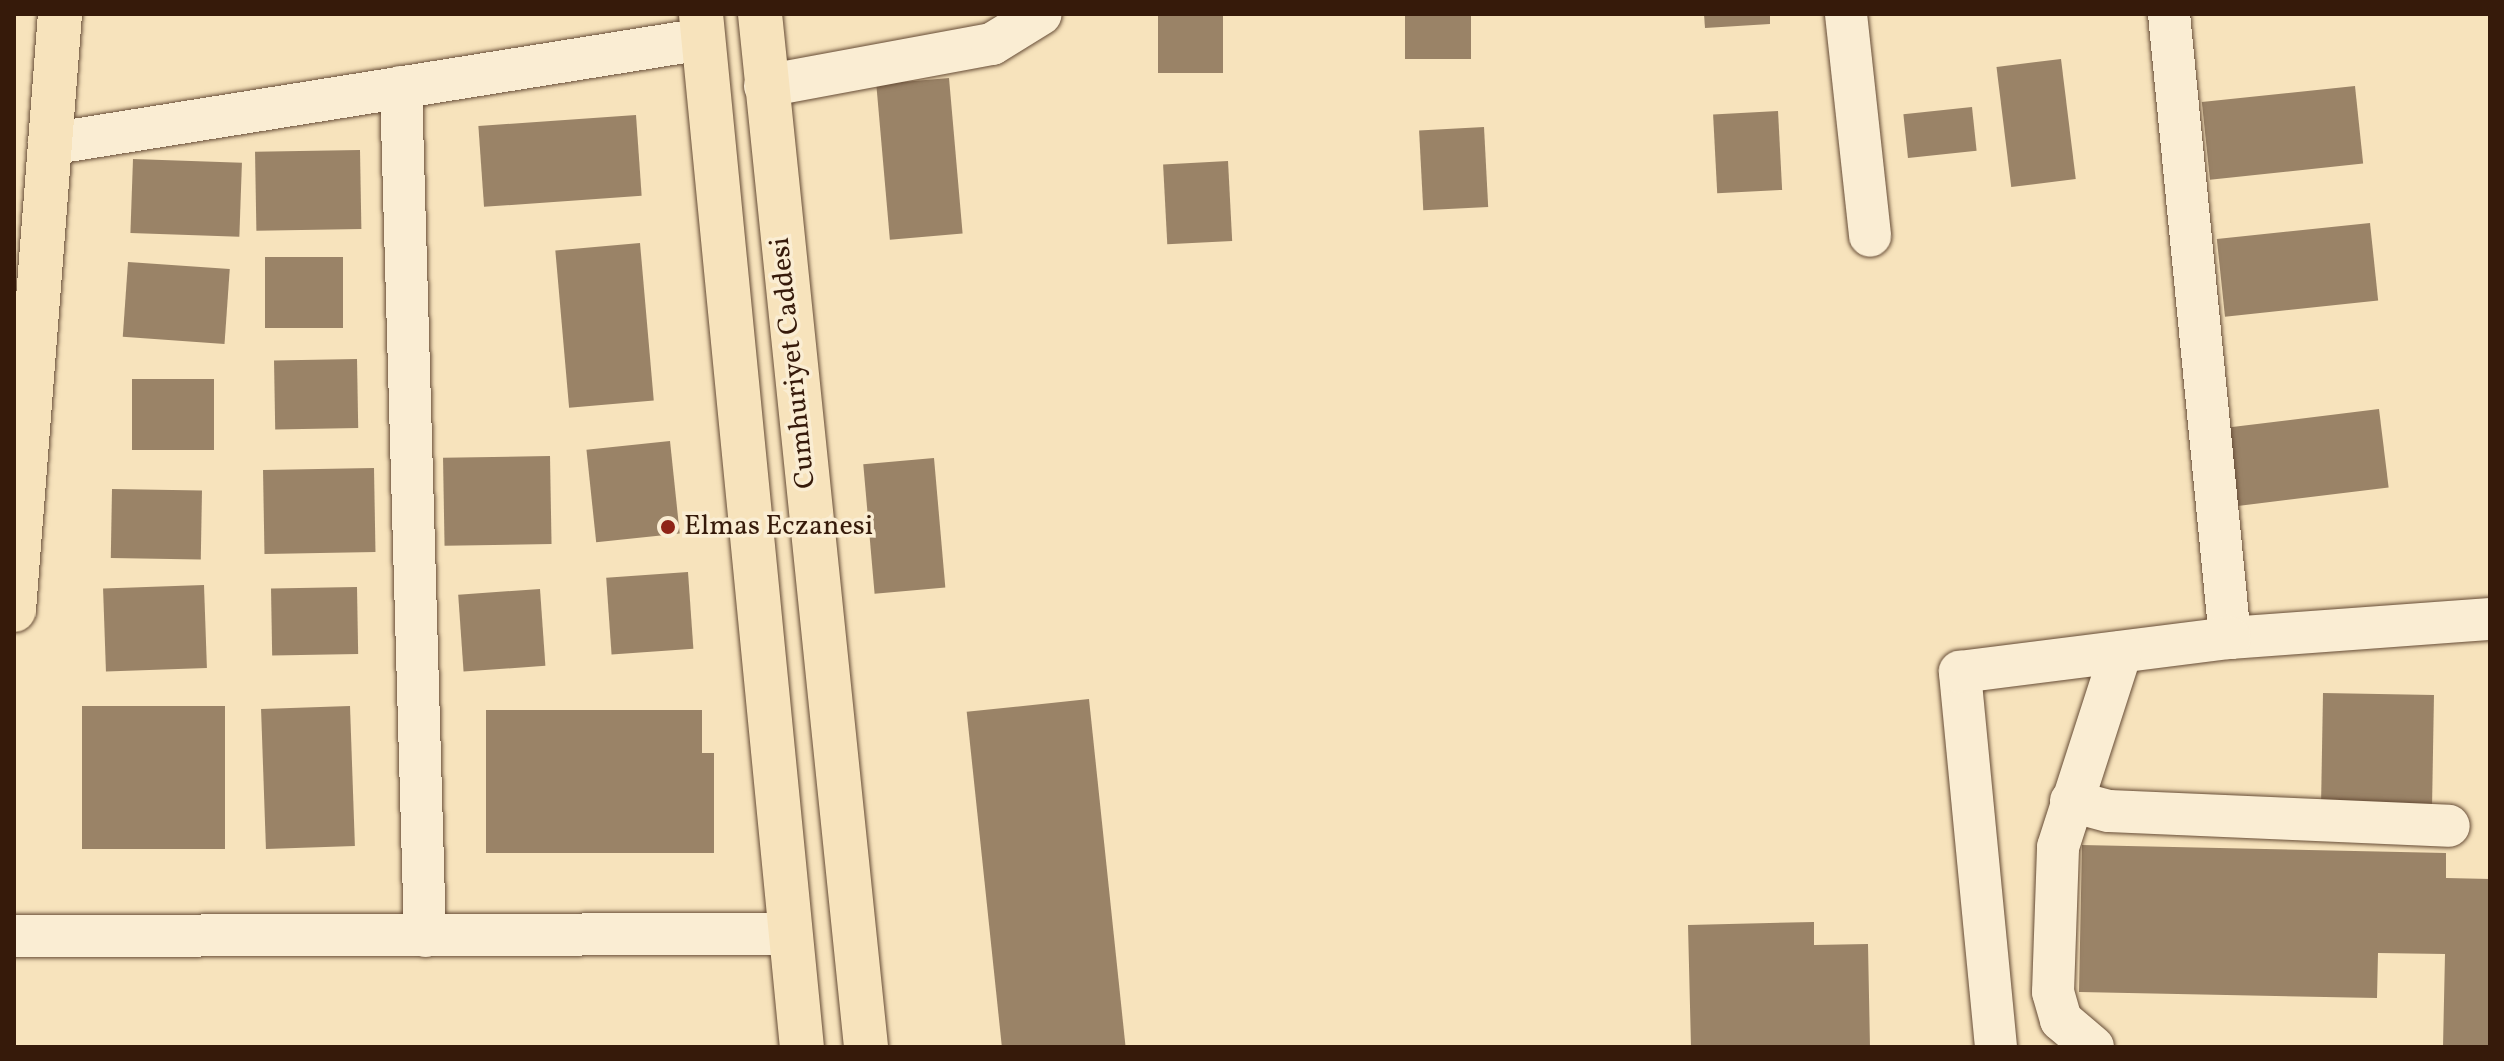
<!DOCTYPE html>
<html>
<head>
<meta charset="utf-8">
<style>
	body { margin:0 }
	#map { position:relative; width:2504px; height:1061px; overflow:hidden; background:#f7e3bc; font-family:Vollkorn,serif }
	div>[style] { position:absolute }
	.building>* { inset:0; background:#9a8367; transform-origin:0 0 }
	.roads { filter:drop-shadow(0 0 2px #664c36) drop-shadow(0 0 2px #664c36) }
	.minor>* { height:42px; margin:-21px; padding:0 21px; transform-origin:21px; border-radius:21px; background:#faedd3 }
	.major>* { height:44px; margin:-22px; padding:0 22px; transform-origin:22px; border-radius:22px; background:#f7e3bc }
	.dots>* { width:22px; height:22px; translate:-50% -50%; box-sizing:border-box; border:4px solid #faedd3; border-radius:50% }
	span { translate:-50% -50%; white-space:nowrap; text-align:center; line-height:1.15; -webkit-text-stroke:7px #faedd3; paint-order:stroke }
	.street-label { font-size:28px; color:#361a0a }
	.poi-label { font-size:28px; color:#361a0a }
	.left { translate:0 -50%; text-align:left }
	.frame { position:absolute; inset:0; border:16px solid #361a0a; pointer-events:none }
</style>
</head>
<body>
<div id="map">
	<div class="building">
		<i style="left:1158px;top:14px;width:65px;height:59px"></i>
		<i style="left:1405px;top:14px;width:66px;height:45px"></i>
		<i style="clip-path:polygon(1704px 14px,1770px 14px,1770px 24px,1705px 28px)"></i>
		<i style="left:2061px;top:59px;width:121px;height:65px;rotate:83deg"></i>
		<i style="left:949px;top:78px;width:156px;height:73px;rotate:85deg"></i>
		<i style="left:2355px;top:86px;width:78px;height:154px;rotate:84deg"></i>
		<i style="left:1972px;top:107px;width:44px;height:69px;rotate:84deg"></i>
		<i style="left:1778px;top:111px;width:79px;height:65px;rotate:87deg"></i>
		<i style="left:636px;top:115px;width:81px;height:158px;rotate:86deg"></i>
		<i style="left:1484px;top:127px;width:80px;height:65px;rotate:87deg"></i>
		<i style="left:360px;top:150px;width:79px;height:105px;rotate:89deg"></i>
		<i style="left:133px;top:159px;width:109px;height:74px;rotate:2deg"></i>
		<i style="left:1228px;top:161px;width:80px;height:65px;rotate:87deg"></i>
		<i style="left:2370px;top:223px;width:78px;height:154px;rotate:84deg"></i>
		<i style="left:640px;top:243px;width:158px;height:85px;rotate:85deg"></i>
		<i style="left:265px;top:257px;width:78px;height:71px"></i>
		<i style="left:128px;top:262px;width:102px;height:75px;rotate:4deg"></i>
		<i style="left:357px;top:359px;width:69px;height:83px;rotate:89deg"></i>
		<i style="left:132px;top:379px;width:82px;height:71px"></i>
		<i style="left:2379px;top:409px;width:79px;height:154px;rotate:83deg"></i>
		<i style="left:670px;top:441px;width:93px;height:84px;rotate:84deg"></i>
		<i style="left:550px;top:456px;width:88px;height:107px;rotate:89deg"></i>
		<i style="left:934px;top:458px;width:130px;height:71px;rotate:85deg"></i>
		<i style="left:374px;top:468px;width:84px;height:111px;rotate:89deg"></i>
		<i style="left:112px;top:489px;width:90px;height:69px;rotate:1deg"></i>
		<i style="left:688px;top:572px;width:77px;height:82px;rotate:86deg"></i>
		<i style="left:204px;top:585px;width:83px;height:101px;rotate:88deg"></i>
		<i style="left:357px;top:587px;width:67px;height:86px;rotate:89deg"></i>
		<i style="left:540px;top:589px;width:77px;height:82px;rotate:86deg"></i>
		<i style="left:2323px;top:693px;width:111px;height:118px;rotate:1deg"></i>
		<i style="left:1089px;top:699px;width:350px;height:123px;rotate:84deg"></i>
		<i style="left:82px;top:706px;width:143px;height:143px"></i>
		<i style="left:350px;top:706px;width:140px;height:89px;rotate:88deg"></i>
		<i style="clip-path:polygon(486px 710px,702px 710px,702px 753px,714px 753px,714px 853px,486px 853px)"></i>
		<i style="clip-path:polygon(2082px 845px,2446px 853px,2446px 878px,2490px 879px,2490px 1047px,2443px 1047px,2445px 954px,2378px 953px,2377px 998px,2079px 992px)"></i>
		<i style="clip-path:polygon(1814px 922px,1814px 945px,1868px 944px,1870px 1047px,1691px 1047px,1688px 925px)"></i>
	</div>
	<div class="roads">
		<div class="minor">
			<i style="left:1846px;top:14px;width:223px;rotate:83.8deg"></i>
			<i style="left:2169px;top:14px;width:627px;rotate:84.42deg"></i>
			<i style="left:2230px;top:638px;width:261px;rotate:-4.2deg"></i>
			<i style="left:765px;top:86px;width:231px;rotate:-10.5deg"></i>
			<i style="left:992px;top:44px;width:57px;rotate:-31.5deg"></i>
			<i style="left:401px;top:87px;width:849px;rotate:88.38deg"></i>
			<i style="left:49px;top:144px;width:662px;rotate:-9.12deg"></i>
			<i style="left:2071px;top:801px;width:39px;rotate:15deg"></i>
			<i style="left:2109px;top:811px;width:340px;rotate:2.5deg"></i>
			<i style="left:14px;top:936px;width:776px;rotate:-0.15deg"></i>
			<i style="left:1996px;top:1047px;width:377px;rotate:-95.5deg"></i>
			<i style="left:1960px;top:672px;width:272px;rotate:-7.2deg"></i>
			<i style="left:2093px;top:1047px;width:42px;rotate:-139.8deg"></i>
			<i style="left:2061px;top:1020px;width:29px;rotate:-106deg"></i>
			<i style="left:2053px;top:992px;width:145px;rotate:-88deg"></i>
			<i style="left:2058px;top:847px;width:205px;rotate:-72.1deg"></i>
		</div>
		<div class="major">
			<i style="left:701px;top:14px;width:1038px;rotate:84.42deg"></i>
			<i style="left:760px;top:14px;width:1038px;rotate:84.14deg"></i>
			<i style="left:14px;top:610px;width:598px;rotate:-85.59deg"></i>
		</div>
	</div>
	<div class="dots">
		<i style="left:668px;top:527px;background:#8f2418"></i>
	</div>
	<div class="street-label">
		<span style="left:794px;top:363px;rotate:-96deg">Cumhuriyet Caddesi</span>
	</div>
	<div class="poi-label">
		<span class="left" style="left:684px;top:527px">Elmas Eczanesi</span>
	</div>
	<div class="frame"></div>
</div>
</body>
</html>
